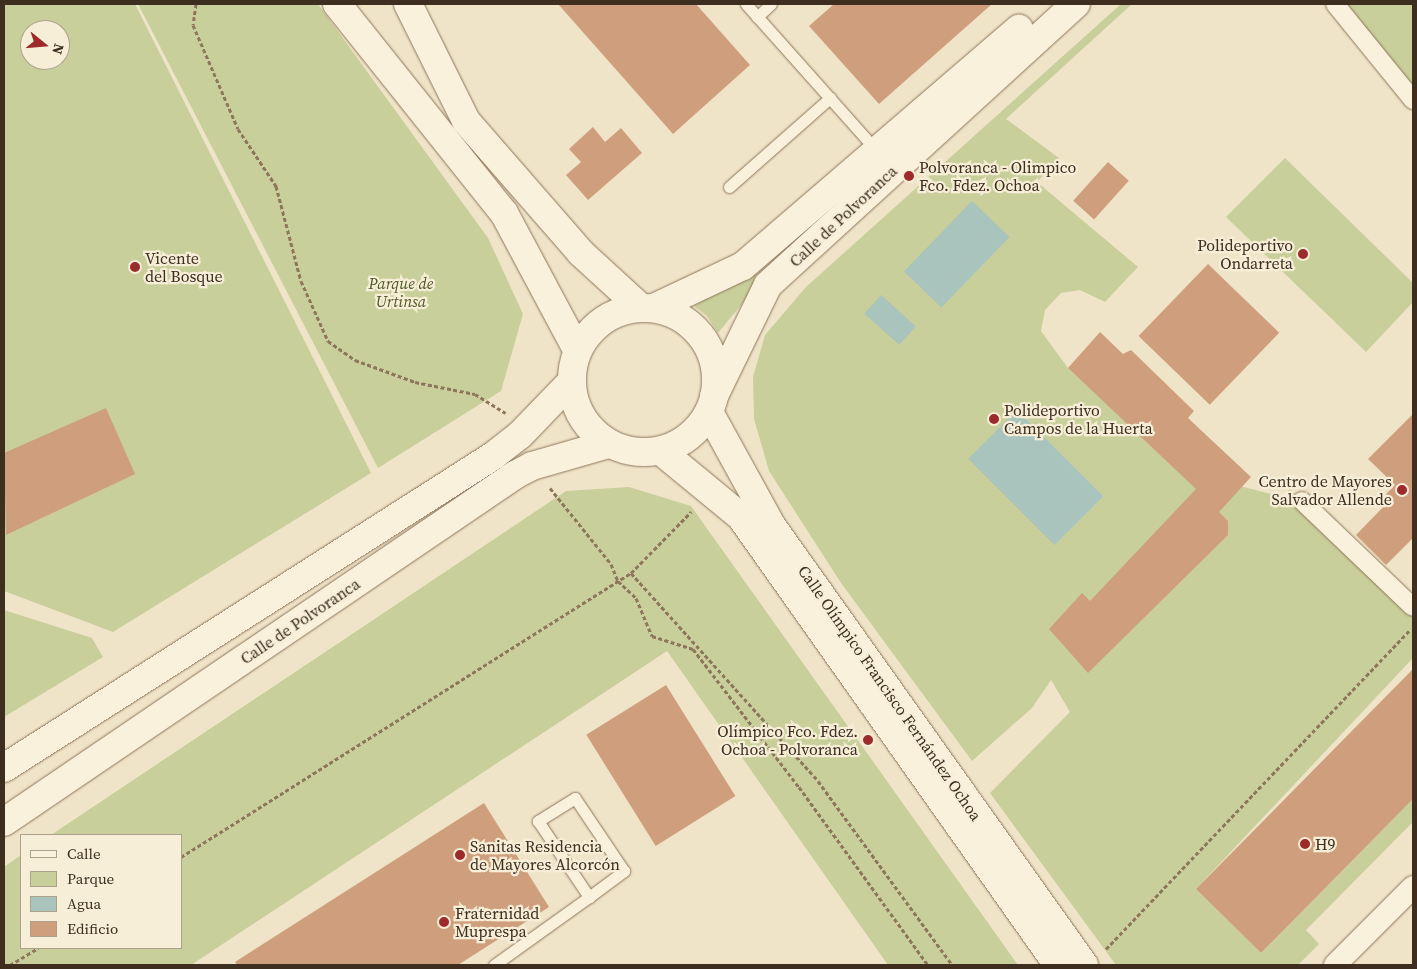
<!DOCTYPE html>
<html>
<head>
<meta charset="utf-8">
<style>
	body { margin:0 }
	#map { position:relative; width:1417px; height:969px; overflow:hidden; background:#f0e4c8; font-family:"Source Serif 4",serif }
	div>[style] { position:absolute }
	.green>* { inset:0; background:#c9cf9b }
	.water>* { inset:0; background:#a9c4bc; transform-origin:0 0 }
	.building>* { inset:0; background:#cf9f7d; transform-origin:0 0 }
	.path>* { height:3px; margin-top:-1.5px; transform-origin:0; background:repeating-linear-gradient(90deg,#8d765c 0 4px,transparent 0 6.5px) }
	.roads { filter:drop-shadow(0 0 1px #8d765c) drop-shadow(0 0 1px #8d765c) }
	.service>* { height:11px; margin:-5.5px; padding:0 5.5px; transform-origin:5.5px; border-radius:5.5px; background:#faf1dc }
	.pedestrian>* { height:18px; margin:-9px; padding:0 9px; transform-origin:9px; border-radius:9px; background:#faf1dc }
	.minor>* { height:22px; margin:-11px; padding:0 11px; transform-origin:11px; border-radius:11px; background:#faf1dc }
	.tertiary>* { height:28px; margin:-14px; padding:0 14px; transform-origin:14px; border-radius:14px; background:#faf1dc }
	.tertiary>.ring { margin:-14px; padding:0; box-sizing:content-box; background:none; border:28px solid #faf1dc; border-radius:50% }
	.dots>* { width:14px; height:14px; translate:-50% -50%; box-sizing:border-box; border:2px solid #f7eed8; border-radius:50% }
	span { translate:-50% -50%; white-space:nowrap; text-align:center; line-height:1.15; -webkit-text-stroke:4.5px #f7eed8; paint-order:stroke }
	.poi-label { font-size:16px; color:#3d2e20 }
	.left { translate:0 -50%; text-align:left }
	.right { translate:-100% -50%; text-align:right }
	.street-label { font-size:16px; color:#3d2e20 }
	.park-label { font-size:16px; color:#4d5a26; font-style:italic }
	.frame { position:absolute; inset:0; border:5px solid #3d2e20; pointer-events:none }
	.legend { position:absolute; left:20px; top:834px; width:162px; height:115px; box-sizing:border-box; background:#f7eed8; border:1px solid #ada18e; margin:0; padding:6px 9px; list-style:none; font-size:15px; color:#3d2e20 }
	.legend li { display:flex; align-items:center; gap:10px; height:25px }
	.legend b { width:25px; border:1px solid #ada18e }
	.north { position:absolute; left:20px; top:20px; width:50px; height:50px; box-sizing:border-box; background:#f7eed8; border:1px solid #ada18e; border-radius:50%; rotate:107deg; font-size:14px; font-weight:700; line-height:20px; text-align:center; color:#3d2e20 }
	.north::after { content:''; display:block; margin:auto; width:18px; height:22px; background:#9e2a2b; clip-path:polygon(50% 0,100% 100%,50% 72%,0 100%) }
</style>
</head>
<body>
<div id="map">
	<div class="green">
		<i style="clip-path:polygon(evenodd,4px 4px,135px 4px,371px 473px,113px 632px,4px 591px,4px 4px,30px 30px,60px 30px,60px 60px,30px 60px,30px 30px)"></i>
		<i style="clip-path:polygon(138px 4px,318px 4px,488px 238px,523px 314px,501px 391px,378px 468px)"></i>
		<i style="clip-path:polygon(1121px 4px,1132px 4px,1006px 119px,1059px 158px,1037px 182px,1138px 267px,1105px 302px,1080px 290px,1061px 293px,1045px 310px,1041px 331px,1068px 368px,1178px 470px,1283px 497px,1290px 489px,1404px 603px,1413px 594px,1413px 658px,1196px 889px,1261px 953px,1413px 799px,1413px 822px,1306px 930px,1319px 944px,1298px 965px,1116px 965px,990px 793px,1070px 712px,1051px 680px,1032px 708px,972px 761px,841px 583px,769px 471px,754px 419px,753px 377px,765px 335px,806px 287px)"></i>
		<i style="clip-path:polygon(1342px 4px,1413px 4px,1413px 85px)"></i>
		<i style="clip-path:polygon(1285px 158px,1413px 283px,1413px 302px,1366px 352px,1226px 217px)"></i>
		<i style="clip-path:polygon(751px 270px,760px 282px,718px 333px,707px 316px,694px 306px)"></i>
		<i style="clip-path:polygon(629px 487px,691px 506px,1018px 965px,888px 965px,667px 651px,191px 965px,4px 965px,4px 867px,21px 855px,21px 948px,181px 948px,181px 835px,51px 835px,566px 491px)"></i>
		<i style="clip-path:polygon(4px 610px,92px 638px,103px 657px,4px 717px)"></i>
	</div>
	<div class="water">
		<i style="left:972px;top:201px;width:52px;height:98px;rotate:44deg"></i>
		<i style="left:881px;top:295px;width:47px;height:25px;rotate:42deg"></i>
		<i style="left:1017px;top:410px;width:122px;height:69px;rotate:45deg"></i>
	</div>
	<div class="building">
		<i style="clip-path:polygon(558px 4px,696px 4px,750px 65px,673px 134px)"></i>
		<i style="clip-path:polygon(834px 4px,992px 4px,879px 104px,809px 26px)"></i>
		<i style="clip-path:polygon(593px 127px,605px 142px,621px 128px,642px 153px,588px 200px,566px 175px,581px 162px,569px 149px)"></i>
		<i style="left:1108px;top:162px;width:28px;height:52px;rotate:42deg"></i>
		<i style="left:1208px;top:264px;width:99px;height:100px;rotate:44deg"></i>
		<i style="clip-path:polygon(1100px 332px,1123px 354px,1131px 350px,1194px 411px,1188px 418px,1251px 477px,1219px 512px,1228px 521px,1228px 535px,1088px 673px,1049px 629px,1082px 593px,1090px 601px,1196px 489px,1068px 368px)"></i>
		<i style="clip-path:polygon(106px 408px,135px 474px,6px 535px,4px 453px)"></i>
		<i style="clip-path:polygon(1413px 414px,1413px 538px,1386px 565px,1356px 535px,1391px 499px,1386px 494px,1395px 485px,1368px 459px)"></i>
		<i style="clip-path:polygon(1413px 669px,1413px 799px,1261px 953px,1196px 889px)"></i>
		<i style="left:666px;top:685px;width:131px;height:94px;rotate:58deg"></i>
		<i style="clip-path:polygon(484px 803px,549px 907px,458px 965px,237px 965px,235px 962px)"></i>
	</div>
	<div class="path">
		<i style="left:196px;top:4px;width:21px;rotate:98deg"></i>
		<i style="left:193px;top:25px;width:113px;rotate:66.6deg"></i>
		<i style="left:238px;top:129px;width:69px;rotate:56.3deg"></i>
		<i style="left:276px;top:186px;width:98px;rotate:75.3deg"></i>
		<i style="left:301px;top:281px;width:66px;rotate:65.8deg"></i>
		<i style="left:328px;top:341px;width:33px;rotate:35deg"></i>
		<i style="left:355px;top:360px;width:64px;rotate:20.1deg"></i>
		<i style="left:415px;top:382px;width:61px;rotate:11.3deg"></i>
		<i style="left:475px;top:394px;width:36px;rotate:32deg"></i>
		<i style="left:550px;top:488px;width:97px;rotate:51.2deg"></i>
		<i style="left:611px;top:564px;width:18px;rotate:68deg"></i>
		<i style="left:618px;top:581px;width:25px;rotate:43deg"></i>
		<i style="left:636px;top:598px;width:41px;rotate:67.2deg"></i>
		<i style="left:652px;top:636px;width:43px;rotate:17.6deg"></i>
		<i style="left:693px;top:649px;width:174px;rotate:52.5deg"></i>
		<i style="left:799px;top:787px;width:220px;rotate:54.1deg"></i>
		<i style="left:631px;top:573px;width:280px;rotate:48deg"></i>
		<i style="left:818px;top:781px;width:228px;rotate:53.9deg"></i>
		<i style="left:181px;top:857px;width:532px;rotate:-32.26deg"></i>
		<i style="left:631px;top:573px;width:86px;rotate:-45.5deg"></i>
		<i style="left:1106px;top:949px;width:442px;rotate:-46.4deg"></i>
		<i style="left:10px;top:965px;width:33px;rotate:-31deg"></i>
	</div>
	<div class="roads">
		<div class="service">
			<i style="left:746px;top:4px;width:198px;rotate:48.3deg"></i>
			<i style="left:757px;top:17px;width:19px;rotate:-43deg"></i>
			<i style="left:729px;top:187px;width:135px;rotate:-41.4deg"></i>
			<i style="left:494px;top:965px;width:117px;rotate:-35.6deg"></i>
			<i style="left:589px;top:897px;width:44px;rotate:-36.6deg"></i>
			<i style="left:624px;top:871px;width:88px;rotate:-123.9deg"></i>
			<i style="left:575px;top:798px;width:44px;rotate:148.1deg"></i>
			<i style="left:538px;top:821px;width:92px;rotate:56.1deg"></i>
		</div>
		<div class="pedestrian">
			<i style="left:1335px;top:4px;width:124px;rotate:50.9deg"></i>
			<i style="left:1302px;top:501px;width:153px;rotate:43.7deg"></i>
		</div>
		<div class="minor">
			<i style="left:1335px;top:965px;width:110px;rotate:-45deg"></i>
		</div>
		<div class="tertiary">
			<i style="left:337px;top:4px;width:268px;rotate:51.4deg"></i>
			<i style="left:504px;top:213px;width:155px;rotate:61.9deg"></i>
			<i style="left:408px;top:4px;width:131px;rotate:63.6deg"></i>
			<i style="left:466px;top:121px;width:175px;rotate:48.9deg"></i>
			<i style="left:581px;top:253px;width:80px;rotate:42.5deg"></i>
			<i style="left:654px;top:308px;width:98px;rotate:-25.3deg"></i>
			<i style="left:743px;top:266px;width:364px;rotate:-40.7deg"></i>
			<i class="ring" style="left:572px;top:308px;width:116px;height:116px"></i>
			<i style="left:714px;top:396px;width:123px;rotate:-64.1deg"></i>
			<i style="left:768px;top:285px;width:417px;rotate:-42.4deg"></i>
			<i style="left:709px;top:412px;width:129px;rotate:61.2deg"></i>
			<i style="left:771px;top:525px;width:540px;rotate:54.57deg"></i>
			<i style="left:661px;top:451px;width:104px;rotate:39.5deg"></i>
			<i style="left:741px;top:517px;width:549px;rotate:54.72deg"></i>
			<i style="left:4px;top:768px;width:580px;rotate:-32.54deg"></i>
			<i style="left:493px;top:456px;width:34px;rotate:-38deg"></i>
			<i style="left:520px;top:435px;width:72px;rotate:-46.1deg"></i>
			<i style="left:4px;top:822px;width:618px;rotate:-34.18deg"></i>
			<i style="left:515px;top:475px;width:19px;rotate:-28deg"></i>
			<i style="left:532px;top:466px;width:79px;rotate:-16.1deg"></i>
		</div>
	</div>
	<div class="dots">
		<i style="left:909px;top:176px;background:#9e2a2b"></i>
		<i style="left:1303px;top:254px;background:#9e2a2b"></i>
		<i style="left:135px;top:267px;background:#9e2a2b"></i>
		<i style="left:994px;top:419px;background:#9e2a2b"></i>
		<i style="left:1402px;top:490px;background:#9e2a2b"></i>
		<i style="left:868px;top:740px;background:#9e2a2b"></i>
		<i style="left:1305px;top:844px;background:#9e2a2b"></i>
		<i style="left:460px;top:855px;background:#9e2a2b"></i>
		<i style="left:444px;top:922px;background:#9e2a2b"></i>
	</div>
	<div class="poi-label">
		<span class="left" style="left:919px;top:176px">Polvoranca - Olimpico<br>Fco. Fdez. Ochoa</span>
		<span class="right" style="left:1293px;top:254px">Polideportivo<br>Ondarreta</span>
		<span class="left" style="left:145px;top:267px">Vicente<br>del Bosque</span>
		<span class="left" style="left:1004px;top:419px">Polideportivo<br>Campos de la Huerta</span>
		<span class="right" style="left:1392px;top:490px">Centro de Mayores<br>Salvador Allende</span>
		<span class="right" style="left:858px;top:740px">Olímpico Fco. Fdez.<br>Ochoa - Polvoranca</span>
		<span class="left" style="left:1315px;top:844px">H9</span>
		<span class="left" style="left:470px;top:855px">Sanitas Residencia<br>de Mayores Alcorcón</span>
		<span class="left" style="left:455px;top:922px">Fraternidad<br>Muprespa</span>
	</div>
	<div class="street-label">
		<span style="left:843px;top:216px;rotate:-43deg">Calle de Polvoranca</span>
		<span style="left:300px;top:621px;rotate:-34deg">Calle de Polvoranca</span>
		<span style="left:890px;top:693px;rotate:55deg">Calle Olímpico Francisco Fernández Ochoa</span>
	</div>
	<div class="park-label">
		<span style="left:401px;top:292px">Parque de<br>Urtinsa</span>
	</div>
	<div class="frame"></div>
	<ul class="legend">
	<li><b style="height:6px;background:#faf1dc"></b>Calle</li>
	<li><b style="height:14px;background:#c9cf9b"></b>Parque</li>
	<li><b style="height:14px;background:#a9c4bc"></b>Agua</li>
	<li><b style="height:14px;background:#cf9f7d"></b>Edificio</li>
	</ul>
	<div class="north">N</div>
</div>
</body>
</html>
